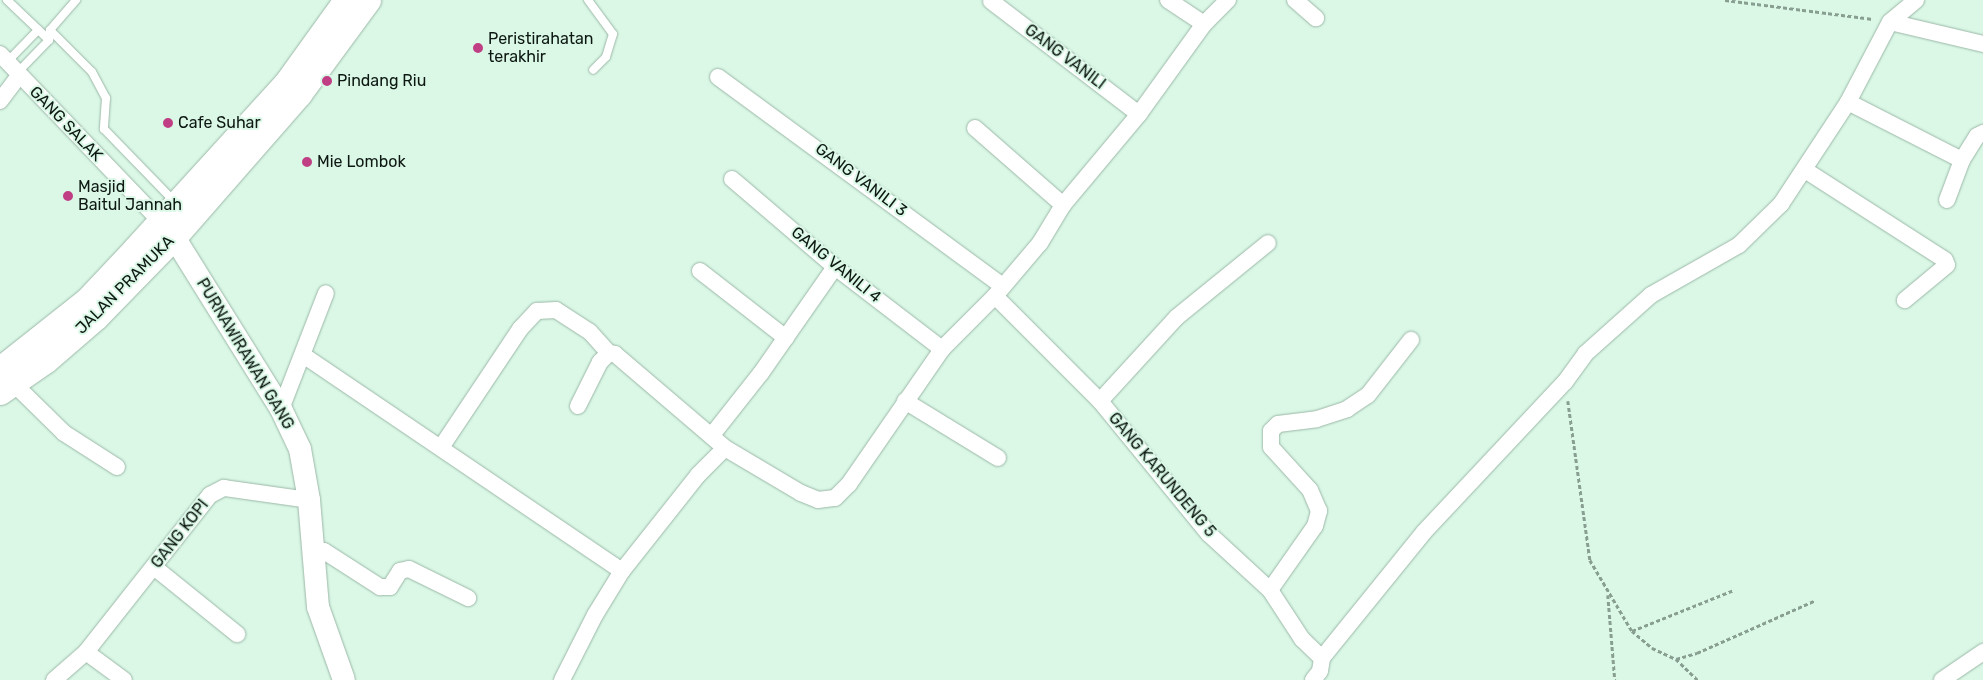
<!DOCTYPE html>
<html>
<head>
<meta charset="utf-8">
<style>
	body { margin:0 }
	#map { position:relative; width:1983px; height:680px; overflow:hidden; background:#dbf8e7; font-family:Rubik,sans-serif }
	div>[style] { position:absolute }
	.path>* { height:2.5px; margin-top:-1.25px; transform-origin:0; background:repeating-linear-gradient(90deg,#889e91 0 4px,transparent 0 6.5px) }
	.roads { filter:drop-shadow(0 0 1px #9bb7a6) drop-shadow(0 0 1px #9bb7a6) }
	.lane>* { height:8px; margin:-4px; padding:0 4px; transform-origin:4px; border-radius:4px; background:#fff }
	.street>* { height:16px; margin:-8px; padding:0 8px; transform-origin:8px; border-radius:8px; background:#fff }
	.secondary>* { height:22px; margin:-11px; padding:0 11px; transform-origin:11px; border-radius:11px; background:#fff }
	.primary>* { height:25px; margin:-12.5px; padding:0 12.5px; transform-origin:12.5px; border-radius:12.5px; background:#fff }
	.dots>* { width:14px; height:14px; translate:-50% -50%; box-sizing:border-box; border:2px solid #dbf8e7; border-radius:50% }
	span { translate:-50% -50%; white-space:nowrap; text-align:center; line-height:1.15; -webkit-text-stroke:4px #dbf8e7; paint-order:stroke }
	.poi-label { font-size:16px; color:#0d1812 }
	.left { translate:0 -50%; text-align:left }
	.street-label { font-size:16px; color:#0d1812 }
</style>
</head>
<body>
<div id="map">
	<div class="path">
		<i style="left:1725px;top:0;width:149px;rotate:7.3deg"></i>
		<i style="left:1568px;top:401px;width:161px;rotate:82.1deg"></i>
		<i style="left:1590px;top:560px;width:82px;rotate:59.4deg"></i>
		<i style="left:1632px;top:631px;width:26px;rotate:40deg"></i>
		<i style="left:1652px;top:648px;width:26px;rotate:25deg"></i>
		<i style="left:1676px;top:659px;width:22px;rotate:-16deg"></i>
		<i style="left:1697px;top:653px;width:128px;rotate:-24deg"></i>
		<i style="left:1608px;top:595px;width:85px;rotate:85.3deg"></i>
		<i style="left:1632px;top:631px;width:110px;rotate:-21.9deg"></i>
		<i style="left:1676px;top:659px;width:30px;rotate:44deg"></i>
	</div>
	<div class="roads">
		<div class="lane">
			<i style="left:7px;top:0;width:58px;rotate:43.6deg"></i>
			<i style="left:588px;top:0;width:42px;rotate:53.7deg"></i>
			<i style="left:613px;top:34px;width:24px;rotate:107deg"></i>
			<i style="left:606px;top:57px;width:18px;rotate:135deg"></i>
			<i style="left:50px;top:30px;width:59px;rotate:45deg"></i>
			<i style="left:92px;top:72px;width:30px;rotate:62deg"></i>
			<i style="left:106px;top:98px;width:31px;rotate:94deg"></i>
			<i style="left:104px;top:129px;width:100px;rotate:45.8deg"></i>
			<i style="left:7px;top:62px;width:45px;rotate:-45.9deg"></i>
			<i style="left:17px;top:73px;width:46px;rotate:-45.9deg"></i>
			<i style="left:49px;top:40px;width:10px;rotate:-84deg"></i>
			<i style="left:50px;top:30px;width:40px;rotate:-49deg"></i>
		</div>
		<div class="street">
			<i style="left:1168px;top:0;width:43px;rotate:33.7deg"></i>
			<i style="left:1295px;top:0;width:28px;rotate:41deg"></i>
			<i style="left:991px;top:1px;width:186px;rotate:37.4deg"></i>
			<i style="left:1890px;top:22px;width:96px;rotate:13.3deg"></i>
			<i style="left:0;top:54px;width:240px;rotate:46.2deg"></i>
			<i style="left:718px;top:77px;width:353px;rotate:36.3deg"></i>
			<i style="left:0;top:101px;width:31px;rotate:-53deg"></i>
			<i style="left:1848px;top:102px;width:128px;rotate:27deg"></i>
			<i style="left:975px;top:128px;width:117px;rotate:41.2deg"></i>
			<i style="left:1805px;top:170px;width:166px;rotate:32.7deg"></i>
			<i style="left:1945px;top:260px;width:5px;rotate:68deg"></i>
			<i style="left:1947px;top:265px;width:55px;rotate:140.2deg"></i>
			<i style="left:732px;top:179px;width:135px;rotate:40.5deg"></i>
			<i style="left:835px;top:267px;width:135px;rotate:37.5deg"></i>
			<i style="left:1947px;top:200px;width:43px;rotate:-69.4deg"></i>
			<i style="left:1962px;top:160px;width:28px;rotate:-58deg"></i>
			<i style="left:1977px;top:136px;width:7px;rotate:-27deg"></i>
			<i style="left:700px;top:271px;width:109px;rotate:37.9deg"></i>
			<i style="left:995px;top:296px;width:148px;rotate:45deg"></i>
			<i style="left:1100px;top:401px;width:172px;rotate:50.7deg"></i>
			<i style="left:1209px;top:534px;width:83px;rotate:42.6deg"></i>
			<i style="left:1270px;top:590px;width:59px;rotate:56.9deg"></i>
			<i style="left:1302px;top:639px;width:28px;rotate:44deg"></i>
			<i style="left:303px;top:355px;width:385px;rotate:34.1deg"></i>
			<i style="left:7px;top:377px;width:80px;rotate:44.5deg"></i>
			<i style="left:64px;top:433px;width:63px;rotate:32.7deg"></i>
			<i style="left:905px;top:401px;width:109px;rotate:31.5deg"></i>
			<i style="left:1100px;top:401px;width:114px;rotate:-47.5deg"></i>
			<i style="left:1177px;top:317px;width:117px;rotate:-39.1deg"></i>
			<i style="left:578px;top:406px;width:49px;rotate:-63.4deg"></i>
			<i style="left:600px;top:362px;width:13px;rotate:-45deg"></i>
			<i style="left:609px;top:353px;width:6px;rotate:9deg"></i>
			<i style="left:615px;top:354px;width:145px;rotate:40.5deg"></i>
			<i style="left:725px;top:448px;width:88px;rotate:30.6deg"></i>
			<i style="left:801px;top:493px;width:18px;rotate:22deg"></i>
			<i style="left:818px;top:500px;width:17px;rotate:-7deg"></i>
			<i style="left:835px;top:498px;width:20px;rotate:-45deg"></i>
			<i style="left:849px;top:484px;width:164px;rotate:-55.4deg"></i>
			<i style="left:942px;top:349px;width:75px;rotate:-45deg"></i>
			<i style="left:995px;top:296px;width:70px;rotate:-49.7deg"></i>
			<i style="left:1040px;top:243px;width:44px;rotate:-58.8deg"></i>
			<i style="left:1063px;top:205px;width:119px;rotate:-50.1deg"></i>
			<i style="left:1139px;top:114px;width:111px;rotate:-54.2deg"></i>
			<i style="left:1204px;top:24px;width:34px;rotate:-45deg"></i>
			<i style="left:281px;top:409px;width:124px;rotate:-68.8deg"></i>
			<i style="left:712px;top:435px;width:79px;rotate:-51.7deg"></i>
			<i style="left:761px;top:373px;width:129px;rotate:-55.1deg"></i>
			<i style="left:442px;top:446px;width:141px;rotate:-56.3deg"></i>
			<i style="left:520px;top:329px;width:25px;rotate:-47deg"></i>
			<i style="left:537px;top:311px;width:19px;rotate:-3deg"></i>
			<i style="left:556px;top:310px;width:40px;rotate:32.9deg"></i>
			<i style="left:590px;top:332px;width:28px;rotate:48deg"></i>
			<i style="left:311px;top:548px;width:13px;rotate:13deg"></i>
			<i style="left:324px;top:551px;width:67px;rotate:32.7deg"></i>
			<i style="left:380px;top:587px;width:10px"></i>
			<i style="left:390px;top:587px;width:19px;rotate:-58deg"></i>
			<i style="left:400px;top:571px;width:9px;rotate:-13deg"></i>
			<i style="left:409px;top:569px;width:66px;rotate:26.2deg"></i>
			<i style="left:154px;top:567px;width:107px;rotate:38.9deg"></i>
			<i style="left:1270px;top:590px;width:78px;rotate:-54.9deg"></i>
			<i style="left:1315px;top:526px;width:16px;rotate:-75deg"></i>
			<i style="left:1319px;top:511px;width:23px;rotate:-113deg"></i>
			<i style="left:1310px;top:490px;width:58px;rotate:-132.2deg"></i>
			<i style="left:1271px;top:447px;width:16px;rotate:-90deg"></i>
			<i style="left:1271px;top:431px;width:10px;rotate:-45deg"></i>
			<i style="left:1278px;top:424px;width:39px;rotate:-7deg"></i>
			<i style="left:1317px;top:419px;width:32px;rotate:-18deg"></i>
			<i style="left:1347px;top:409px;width:25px;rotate:-34deg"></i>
			<i style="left:1368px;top:395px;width:70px;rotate:-52deg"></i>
			<i style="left:86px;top:652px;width:47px;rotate:36.4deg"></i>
			<i style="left:54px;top:680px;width:43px;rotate:-41.2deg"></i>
			<i style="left:86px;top:652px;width:200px;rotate:-51.7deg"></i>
			<i style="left:210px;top:495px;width:16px;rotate:-27deg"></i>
			<i style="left:224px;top:488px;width:86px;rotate:8deg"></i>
			<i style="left:562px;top:680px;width:73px;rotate:-63.1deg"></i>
			<i style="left:595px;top:615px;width:52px;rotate:-58.5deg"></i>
			<i style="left:622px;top:571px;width:122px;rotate:-51.6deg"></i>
			<i style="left:698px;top:475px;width:38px;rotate:-45deg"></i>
			<i style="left:1313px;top:680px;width:11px;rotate:-52deg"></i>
			<i style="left:1320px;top:671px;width:13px;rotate:-81deg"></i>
			<i style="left:1322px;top:658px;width:162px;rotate:-51deg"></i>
			<i style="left:1424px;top:532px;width:206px;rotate:-46.8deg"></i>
			<i style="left:1565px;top:382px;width:34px;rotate:-54deg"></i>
			<i style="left:1585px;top:354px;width:89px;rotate:-41.8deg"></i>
			<i style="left:1651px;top:295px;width:101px;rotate:-29.6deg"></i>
			<i style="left:1739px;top:245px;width:59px;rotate:-44.3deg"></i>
			<i style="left:1781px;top:204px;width:122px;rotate:-56.7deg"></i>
			<i style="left:1848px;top:102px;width:90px;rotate:-62.3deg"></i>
			<i style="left:1890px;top:22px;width:34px;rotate:-40deg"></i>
			<i style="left:1942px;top:680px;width:50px;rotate:-34.3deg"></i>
		</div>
		<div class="secondary">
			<i style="left:174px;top:237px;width:203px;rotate:58.1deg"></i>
			<i style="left:281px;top:409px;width:44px;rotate:64.6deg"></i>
			<i style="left:300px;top:449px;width:52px;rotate:80deg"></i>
			<i style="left:309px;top:500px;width:107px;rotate:85.2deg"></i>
			<i style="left:318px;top:607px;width:77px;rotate:70.4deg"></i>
		</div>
		<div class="primary">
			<i style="left:0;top:369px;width:111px;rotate:-38.4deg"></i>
			<i style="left:87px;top:300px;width:70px;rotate:-46.7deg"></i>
			<i style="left:135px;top:249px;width:226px;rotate:-47.7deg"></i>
			<i style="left:287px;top:82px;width:101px;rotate:-54.3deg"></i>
			<i style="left:0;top:392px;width:55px;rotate:-34.6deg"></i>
			<i style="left:45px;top:361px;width:67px;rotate:-40.8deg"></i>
			<i style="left:96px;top:317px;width:112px;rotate:-45.7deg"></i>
			<i style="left:174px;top:237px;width:190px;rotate:-48.8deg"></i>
			<i style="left:299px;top:94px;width:117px;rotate:-53.7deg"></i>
		</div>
	</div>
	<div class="dots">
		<i style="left:478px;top:48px;background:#c03e84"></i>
		<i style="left:327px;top:81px;background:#c03e84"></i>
		<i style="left:168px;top:123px;background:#c03e84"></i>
		<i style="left:307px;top:162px;background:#c03e84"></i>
		<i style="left:68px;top:196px;background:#c03e84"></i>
	</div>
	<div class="poi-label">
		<span class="left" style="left:488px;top:48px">Peristirahatan<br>terakhir</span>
		<span class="left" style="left:337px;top:81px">Pindang Riu</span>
		<span class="left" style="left:178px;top:123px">Cafe Suhar</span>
		<span class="left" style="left:317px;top:162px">Mie Lombok</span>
		<span class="left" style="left:78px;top:196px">Masjid<br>Baitul Jannah</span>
	</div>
	<div class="street-label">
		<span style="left:1065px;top:57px;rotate:37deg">GANG VANILI</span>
		<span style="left:66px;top:124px;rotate:46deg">GANG SALAK</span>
		<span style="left:861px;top:180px;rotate:37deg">GANG VANILI 3</span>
		<span style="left:836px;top:265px;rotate:39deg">GANG VANILI 4</span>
		<span style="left:125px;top:285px;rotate:-45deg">JALAN PRAMUKA</span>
		<span style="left:245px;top:354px;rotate:59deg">PURNAWIRAWAN GANG</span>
		<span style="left:1162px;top:475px;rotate:50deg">GANG KARUNDENG 5</span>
		<span style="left:180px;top:534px;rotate:-52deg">GANG KOPI</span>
	</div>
</div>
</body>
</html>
